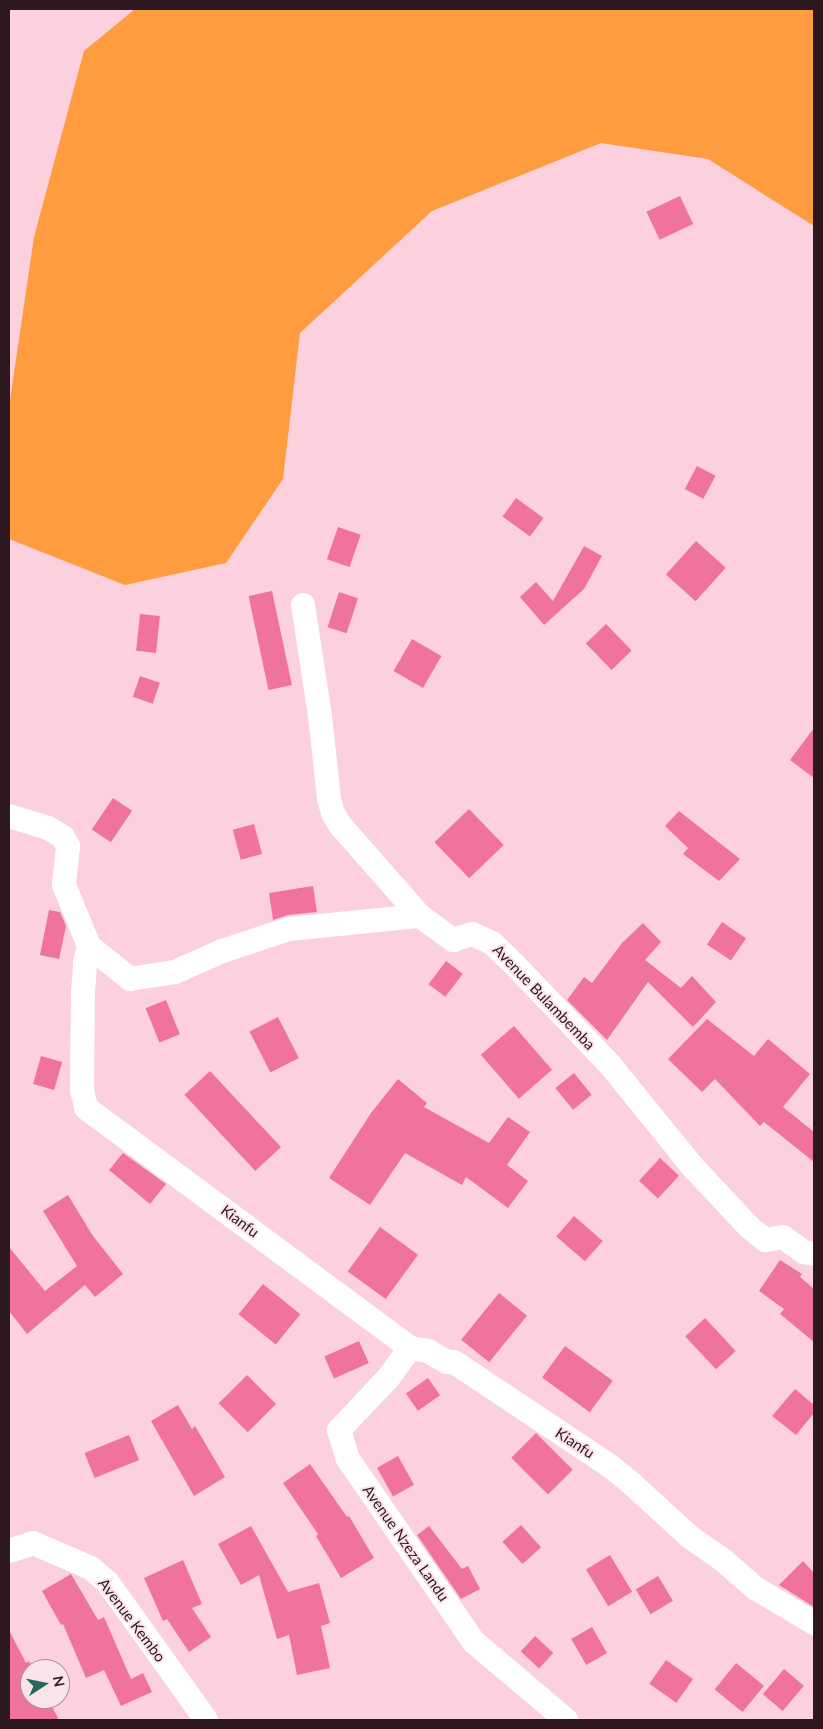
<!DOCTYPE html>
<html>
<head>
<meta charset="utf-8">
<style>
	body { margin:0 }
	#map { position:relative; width:823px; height:1729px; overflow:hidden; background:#fcd0dc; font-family:Lato,sans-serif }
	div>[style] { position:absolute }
	.green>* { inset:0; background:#ff9c40 }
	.building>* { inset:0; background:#f0739f; transform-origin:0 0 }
	.minor>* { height:24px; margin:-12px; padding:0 12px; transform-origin:12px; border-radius:12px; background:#fff }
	span { translate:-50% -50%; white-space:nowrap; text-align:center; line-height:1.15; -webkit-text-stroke:4px #fae4ea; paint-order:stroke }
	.street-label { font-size:15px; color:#2c181e }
	.frame { position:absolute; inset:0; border:10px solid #2c181e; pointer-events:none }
	.north { position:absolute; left:20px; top:1659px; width:50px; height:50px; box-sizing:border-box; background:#fae4ea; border:1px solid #a89298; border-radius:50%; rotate:79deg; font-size:14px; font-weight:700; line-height:20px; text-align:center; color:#2c181e }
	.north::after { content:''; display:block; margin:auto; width:18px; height:22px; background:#23695d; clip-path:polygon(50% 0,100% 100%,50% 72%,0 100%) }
</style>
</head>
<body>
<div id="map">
	<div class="green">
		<i style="clip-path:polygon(135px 9px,814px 9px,814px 226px,708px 159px,601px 143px,432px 211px,300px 333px,283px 479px,226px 563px,125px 585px,9px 539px,9px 407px,34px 237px,84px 51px)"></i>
	</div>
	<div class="building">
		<i style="left:680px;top:196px;width:31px;height:37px;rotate:65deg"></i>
		<i style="left:697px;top:466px;width:21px;height:26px;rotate:28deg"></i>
		<i style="left:516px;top:498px;width:34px;height:23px;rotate:36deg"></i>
		<i style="left:338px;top:527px;width:24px;height:34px;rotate:19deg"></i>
		<i style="left:696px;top:541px;width:40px;height:45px;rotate:42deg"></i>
		<i style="clip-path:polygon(584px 546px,602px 556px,584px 589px,544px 625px,520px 597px,536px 582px,553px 601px)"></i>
		<i style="left:272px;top:591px;width:96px;height:24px;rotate:78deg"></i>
		<i style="left:339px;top:592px;width:20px;height:37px;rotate:18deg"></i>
		<i style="left:140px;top:614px;width:20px;height:37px;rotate:6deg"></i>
		<i style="left:606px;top:624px;width:37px;height:28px;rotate:46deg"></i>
		<i style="left:412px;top:639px;width:34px;height:37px;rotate:30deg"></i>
		<i style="left:140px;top:676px;width:21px;height:22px;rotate:19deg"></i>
		<i style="clip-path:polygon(814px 728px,814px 778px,790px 760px)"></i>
		<i style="left:113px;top:798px;width:23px;height:38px;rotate:34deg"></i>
		<i style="left:469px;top:809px;width:50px;height:48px;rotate:46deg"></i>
		<i style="clip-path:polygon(679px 811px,740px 859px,719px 881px,683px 854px,688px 848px,665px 826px)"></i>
		<i style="left:254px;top:824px;width:31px;height:22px;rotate:75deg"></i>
		<i style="clip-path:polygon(313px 886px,317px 912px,288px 915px,273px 920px,269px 893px)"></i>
		<i style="clip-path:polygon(49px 910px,60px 912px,66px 926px,59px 959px,40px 955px)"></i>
		<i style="left:722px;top:922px;width:29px;height:27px;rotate:34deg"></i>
		<i style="clip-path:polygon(643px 923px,661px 942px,645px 960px,681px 988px,692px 976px,716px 1002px,693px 1027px,648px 982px,607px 1040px,567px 1000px,584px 977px,592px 983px,622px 943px)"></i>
		<i style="left:446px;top:961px;width:21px;height:29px;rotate:37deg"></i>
		<i style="left:166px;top:1000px;width:37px;height:22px;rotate:68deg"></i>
		<i style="left:278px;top:1017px;width:46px;height:32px;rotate:63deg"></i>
		<i style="clip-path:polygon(707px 1019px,754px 1056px,768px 1039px,810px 1074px,783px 1107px,814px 1132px,814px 1162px,764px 1122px,760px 1126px,715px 1079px,702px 1092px,668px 1059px)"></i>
		<i style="left:514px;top:1026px;width:58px;height:44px;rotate:49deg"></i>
		<i style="left:41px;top:1056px;width:22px;height:29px;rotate:16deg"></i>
		<i style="left:210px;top:1071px;width:104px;height:35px;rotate:47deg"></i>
		<i style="left:574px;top:1073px;width:28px;height:24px;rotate:51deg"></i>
		<i style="clip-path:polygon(398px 1079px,427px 1103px,424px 1107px,489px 1143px,508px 1117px,530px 1132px,507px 1165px,528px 1181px,508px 1208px,466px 1177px,462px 1185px,405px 1153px,370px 1205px,329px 1178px,371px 1113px)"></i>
		<i style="clip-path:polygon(123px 1153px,166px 1184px,150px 1204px,109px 1170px)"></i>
		<i style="left:660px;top:1158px;width:26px;height:31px;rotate:43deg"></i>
		<i style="clip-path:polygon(68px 1195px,93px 1236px,123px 1274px,95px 1297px,85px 1285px,27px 1334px,9px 1311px,9px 1247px,45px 1291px,77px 1266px,43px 1211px)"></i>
		<i style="left:574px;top:1216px;width:38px;height:27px;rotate:41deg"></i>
		<i style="left:380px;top:1227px;width:47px;height:55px;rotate:36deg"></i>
		<i style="clip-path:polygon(780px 1260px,802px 1274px,800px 1277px,814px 1289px,814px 1342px,780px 1314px,784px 1309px,759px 1291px)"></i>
		<i style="left:263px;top:1284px;width:48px;height:39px;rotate:39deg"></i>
		<i style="left:499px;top:1293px;width:36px;height:60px;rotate:39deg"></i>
		<i style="left:705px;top:1318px;width:45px;height:27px;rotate:47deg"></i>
		<i style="left:359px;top:1341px;width:24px;height:38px;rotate:66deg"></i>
		<i style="left:565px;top:1346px;width:59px;height:39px;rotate:36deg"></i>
		<i style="left:247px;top:1375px;width:41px;height:40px;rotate:45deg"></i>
		<i style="left:428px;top:1378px;width:21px;height:27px;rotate:55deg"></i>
		<i style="clip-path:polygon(795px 1389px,814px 1405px,814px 1413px,796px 1435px,772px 1416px)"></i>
		<i style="clip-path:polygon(178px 1405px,192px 1429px,195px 1426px,225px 1477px,194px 1496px,151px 1421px)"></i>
		<i style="left:536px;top:1433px;width:52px;height:35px;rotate:45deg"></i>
		<i style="left:129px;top:1435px;width:27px;height:48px;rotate:68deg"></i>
		<i style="left:398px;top:1456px;width:33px;height:24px;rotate:61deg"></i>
		<i style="clip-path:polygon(310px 1464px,347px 1517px,349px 1516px,374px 1558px,341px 1578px,316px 1536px,318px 1534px,283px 1483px)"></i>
		<i style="left:521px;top:1525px;width:30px;height:25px;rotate:48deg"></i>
		<i style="clip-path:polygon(251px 1526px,288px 1592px,319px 1583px,330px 1623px,321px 1626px,330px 1668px,297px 1675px,289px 1635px,277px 1639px,259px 1575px,241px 1585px,218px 1544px)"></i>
		<i style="clip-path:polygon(429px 1526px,462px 1569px,468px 1566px,480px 1589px,461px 1599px,417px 1535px)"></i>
		<i style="left:610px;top:1555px;width:43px;height:28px;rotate:59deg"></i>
		<i style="clip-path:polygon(183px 1560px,202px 1604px,192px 1608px,211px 1637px,189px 1652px,167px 1619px,163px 1621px,144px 1578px)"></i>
		<i style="clip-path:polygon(803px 1561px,814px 1573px,814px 1607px,779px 1585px)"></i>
		<i style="clip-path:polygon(71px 1574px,98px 1620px,104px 1617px,131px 1679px,143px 1673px,152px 1692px,121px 1706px,104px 1670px,86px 1678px,63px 1624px,61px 1625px,42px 1591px)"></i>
		<i style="left:658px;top:1576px;width:29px;height:26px;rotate:59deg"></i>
		<i style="left:592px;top:1627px;width:30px;height:24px;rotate:60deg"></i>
		<i style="clip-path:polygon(9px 1630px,26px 1663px,29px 1661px,33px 1669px,30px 1669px,30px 1699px,48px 1699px,59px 1720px,9px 1720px)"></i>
		<i style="left:535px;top:1636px;width:25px;height:21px;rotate:43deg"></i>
		<i style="left:666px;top:1660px;width:33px;height:29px;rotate:35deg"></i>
		<i style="left:736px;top:1663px;width:36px;height:34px;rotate:39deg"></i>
		<i style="left:784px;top:1669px;width:26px;height:33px;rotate:40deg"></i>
	</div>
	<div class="minor">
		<i style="left:303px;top:605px;width:112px;rotate:81.3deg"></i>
		<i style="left:320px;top:716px;width:83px;rotate:83.8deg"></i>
		<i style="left:329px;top:799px;width:15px;rotate:74deg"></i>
		<i style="left:333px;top:813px;width:14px;rotate:60deg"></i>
		<i style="left:340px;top:825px;width:121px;rotate:48.7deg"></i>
		<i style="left:420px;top:916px;width:41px;rotate:36deg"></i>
		<i style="left:453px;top:940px;width:20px;rotate:-18deg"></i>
		<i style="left:472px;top:934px;width:22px;rotate:24deg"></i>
		<i style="left:492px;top:943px;width:29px;rotate:44deg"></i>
		<i style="left:513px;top:963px;width:142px;rotate:46.4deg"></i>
		<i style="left:611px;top:1066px;width:129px;rotate:51deg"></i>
		<i style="left:692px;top:1166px;width:83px;rotate:46.9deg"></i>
		<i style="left:749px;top:1227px;width:21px;rotate:39deg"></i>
		<i style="left:765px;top:1240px;width:18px;rotate:-9deg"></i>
		<i style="left:783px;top:1237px;width:26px;rotate:36deg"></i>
		<i style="left:804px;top:1252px;width:10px;rotate:11deg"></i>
		<i style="left:9px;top:816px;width:41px;rotate:17.1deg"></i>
		<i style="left:48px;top:828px;width:17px;rotate:31deg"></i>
		<i style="left:63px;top:837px;width:10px;rotate:61deg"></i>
		<i style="left:68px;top:846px;width:39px;rotate:96deg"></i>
		<i style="left:64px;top:885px;width:66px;rotate:67.7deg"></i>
		<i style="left:89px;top:946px;width:18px;rotate:103deg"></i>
		<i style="left:85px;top:964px;width:26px;rotate:94deg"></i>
		<i style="left:83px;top:990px;width:100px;rotate:90.6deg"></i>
		<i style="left:82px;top:1090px;width:18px;rotate:77deg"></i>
		<i style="left:86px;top:1108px;width:403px;rotate:36.5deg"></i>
		<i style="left:410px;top:1348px;width:18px;rotate:9deg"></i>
		<i style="left:428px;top:1351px;width:22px;rotate:30deg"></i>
		<i style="left:447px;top:1362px;width:7px"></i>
		<i style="left:454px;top:1362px;width:187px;rotate:33.7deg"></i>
		<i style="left:610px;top:1466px;width:28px;rotate:39deg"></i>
		<i style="left:632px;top:1484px;width:79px;rotate:42.4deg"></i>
		<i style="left:690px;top:1537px;width:40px;rotate:34.9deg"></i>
		<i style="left:723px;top:1560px;width:43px;rotate:41.2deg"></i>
		<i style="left:755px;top:1588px;width:69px;rotate:30.7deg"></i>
		<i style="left:89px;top:946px;width:53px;rotate:38.8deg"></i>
		<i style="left:130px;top:979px;width:46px;rotate:-8.8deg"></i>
		<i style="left:175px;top:972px;width:51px;rotate:-24.1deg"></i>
		<i style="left:222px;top:951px;width:71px;rotate:-18.2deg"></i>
		<i style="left:289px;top:929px;width:132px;rotate:-5.7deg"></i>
		<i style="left:410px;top:1348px;width:36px;rotate:126deg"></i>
		<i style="left:389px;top:1377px;width:73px;rotate:133.3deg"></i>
		<i style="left:339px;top:1430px;width:30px;rotate:73deg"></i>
		<i style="left:348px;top:1459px;width:222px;rotate:55.5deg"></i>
		<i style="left:474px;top:1642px;width:121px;rotate:40.3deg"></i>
		<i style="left:9px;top:1551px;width:25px;rotate:-18deg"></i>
		<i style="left:33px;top:1543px;width:63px;rotate:23.3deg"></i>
		<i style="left:91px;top:1568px;width:23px;rotate:41deg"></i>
		<i style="left:108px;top:1583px;width:168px;rotate:54.4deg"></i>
	</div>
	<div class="street-label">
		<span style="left:544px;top:997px;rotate:46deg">Avenue Bulambemba</span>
		<span style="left:240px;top:1221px;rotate:37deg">Kianfu</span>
		<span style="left:575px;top:1443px;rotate:33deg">Kianfu</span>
		<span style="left:406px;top:1543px;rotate:55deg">Avenue Nzeza Landu</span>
		<span style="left:132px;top:1620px;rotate:53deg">Avenue Kembo</span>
	</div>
	<div class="frame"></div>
	<div class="north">N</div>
</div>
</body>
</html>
